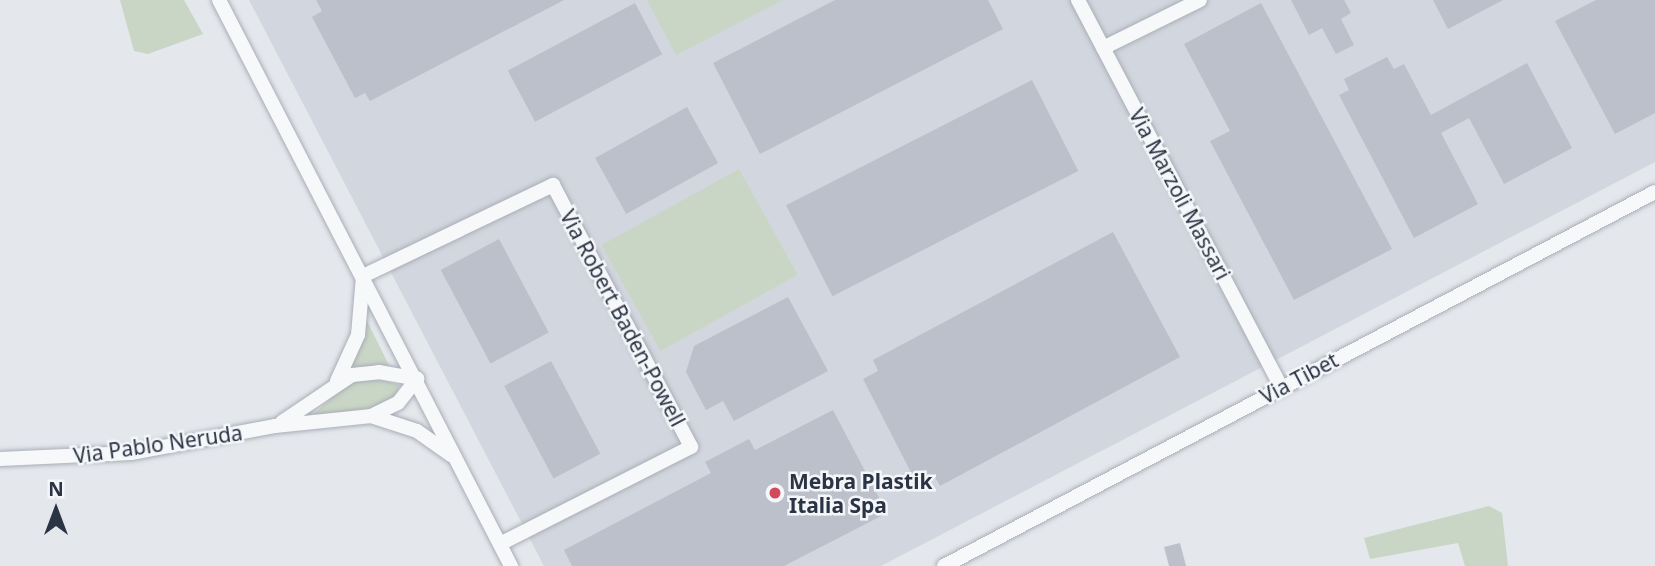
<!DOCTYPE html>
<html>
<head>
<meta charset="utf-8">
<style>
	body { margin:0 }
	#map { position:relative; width:1655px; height:566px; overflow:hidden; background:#e4e7ec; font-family:"Noto Sans",sans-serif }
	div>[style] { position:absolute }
	.built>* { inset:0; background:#d2d6de }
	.green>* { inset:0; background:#c9d6c5; transform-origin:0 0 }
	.building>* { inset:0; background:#bbc0ca; transform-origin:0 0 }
	.roads { filter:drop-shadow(0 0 2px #a9aeb7) drop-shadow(0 0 2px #a9aeb7) }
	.minor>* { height:14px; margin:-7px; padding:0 7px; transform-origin:7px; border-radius:7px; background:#f7f8fa }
	.dots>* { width:19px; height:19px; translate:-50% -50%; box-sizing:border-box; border:4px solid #f4f6f9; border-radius:50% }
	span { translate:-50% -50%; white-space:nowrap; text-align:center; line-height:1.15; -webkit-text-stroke:5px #f4f6f9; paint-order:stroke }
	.street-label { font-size:21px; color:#2b3445 }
	.poi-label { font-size:21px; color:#2b3445; font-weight:700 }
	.left { translate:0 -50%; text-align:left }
	.north { position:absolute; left:21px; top:475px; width:70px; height:70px; -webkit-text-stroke:5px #f4f6f9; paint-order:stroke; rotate:0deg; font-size:19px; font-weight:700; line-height:28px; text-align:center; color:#2b3445 }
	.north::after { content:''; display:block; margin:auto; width:24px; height:32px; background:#2b3445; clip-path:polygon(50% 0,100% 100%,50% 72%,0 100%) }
</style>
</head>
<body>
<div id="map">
	<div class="built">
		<i style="clip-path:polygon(249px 0,1655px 0,1655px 162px,881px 566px,544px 566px)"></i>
	</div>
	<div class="green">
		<i style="clip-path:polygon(120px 0,184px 0,203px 34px,148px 54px,134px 51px)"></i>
		<i style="clip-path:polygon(647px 0,783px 0,676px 55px)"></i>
		<i style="left:739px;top:169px;width:121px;height:157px;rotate:61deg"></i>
		<i style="clip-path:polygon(365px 317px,392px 371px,349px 372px)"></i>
		<i style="clip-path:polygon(373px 378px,399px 385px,397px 397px,379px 409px,312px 416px,348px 382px)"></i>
		<i style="clip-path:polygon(1489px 506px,1502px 513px,1508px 566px,1465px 566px,1458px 543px,1370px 559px,1364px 538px)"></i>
	</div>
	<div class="building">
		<i style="clip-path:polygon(316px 0,564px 0,370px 101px,365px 93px,355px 98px,312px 17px,322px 11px)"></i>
		<i style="clip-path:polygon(835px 0,988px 0,1003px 29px,760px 154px,713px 63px)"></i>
		<i style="clip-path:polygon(1291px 0,1344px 0,1351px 13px,1341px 19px,1354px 45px,1336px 54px,1322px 28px,1309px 35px)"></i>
		<i style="clip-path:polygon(1433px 0,1503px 0,1448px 29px)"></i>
		<i style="clip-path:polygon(1596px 0,1655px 0,1655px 113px,1615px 134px,1555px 21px)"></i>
		<i style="left:635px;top:3px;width:58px;height:144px;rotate:62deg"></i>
		<i style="clip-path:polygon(1261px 3px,1392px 249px,1294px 300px,1210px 141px,1230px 131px,1184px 44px)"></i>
		<i style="clip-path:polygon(1387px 57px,1394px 69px,1404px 64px,1431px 115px,1527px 63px,1572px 148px,1504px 184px,1469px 118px,1441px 133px,1478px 204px,1414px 238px,1339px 95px,1349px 90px,1344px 79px)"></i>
		<i style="left:1032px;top:80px;width:102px;height:276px;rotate:63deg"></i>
		<i style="left:687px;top:107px;width:64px;height:105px;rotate:61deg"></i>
		<i style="clip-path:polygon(1113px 232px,1180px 357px,940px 486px,934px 475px,917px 484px,863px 379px,878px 371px,873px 360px)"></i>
		<i style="left:499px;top:239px;width:106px;height:66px;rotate:62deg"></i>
		<i style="clip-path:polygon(788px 297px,828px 371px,734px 421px,723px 401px,706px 410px,686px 372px,694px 346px)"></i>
		<i style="left:551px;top:361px;width:105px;height:53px;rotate:62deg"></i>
		<i style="clip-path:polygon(833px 410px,887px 513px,784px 566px,572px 566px,564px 550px,711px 473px,705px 462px,749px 439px,755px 450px)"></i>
		<i style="clip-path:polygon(1180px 543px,1186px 566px,1169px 566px,1164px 547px)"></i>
	</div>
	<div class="roads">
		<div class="minor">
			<i style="left:219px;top:0;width:637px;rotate:62.71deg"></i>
			<i style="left:1078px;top:0;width:437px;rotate:62.3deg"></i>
			<i style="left:1103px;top:48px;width:108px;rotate:-26.3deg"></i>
			<i style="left:363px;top:276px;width:211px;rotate:-25.6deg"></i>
			<i style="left:553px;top:185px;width:296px;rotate:62.2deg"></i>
			<i style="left:691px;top:447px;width:214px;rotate:153.1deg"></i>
			<i style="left:337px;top:381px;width:51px;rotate:-65.5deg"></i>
			<i style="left:358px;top:335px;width:58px;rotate:-85.1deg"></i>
			<i style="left:371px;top:416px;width:30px;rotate:-26deg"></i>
			<i style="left:398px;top:403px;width:31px;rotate:-52deg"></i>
			<i style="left:282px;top:422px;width:84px;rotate:-33.9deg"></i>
			<i style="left:352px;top:375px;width:27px;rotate:-6deg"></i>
			<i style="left:379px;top:372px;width:39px;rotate:10deg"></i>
			<i style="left:0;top:459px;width:131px;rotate:-2.6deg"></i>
			<i style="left:131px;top:453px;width:147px;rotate:-10.6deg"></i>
			<i style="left:275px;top:426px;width:97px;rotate:-5.9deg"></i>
			<i style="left:371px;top:416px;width:48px;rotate:18.1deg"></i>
			<i style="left:417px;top:431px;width:42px;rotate:35.2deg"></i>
			<i style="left:944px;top:566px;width:803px;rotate:-27.75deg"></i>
		</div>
	</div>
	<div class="dots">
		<i style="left:775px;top:493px;background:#d1495b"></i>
	</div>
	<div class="street-label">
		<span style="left:1180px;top:194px;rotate:62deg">Via Marzoli Massari</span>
		<span style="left:623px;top:318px;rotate:62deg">Via Robert Baden-Powell</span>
		<span style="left:1299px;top:378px;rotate:-28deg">Via Tibet</span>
		<span style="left:158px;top:444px;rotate:-8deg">Via Pablo Neruda</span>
	</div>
	<div class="poi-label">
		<span class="left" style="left:789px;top:493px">Mebra Plastik<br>Italia Spa</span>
	</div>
	<div class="north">N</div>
</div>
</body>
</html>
